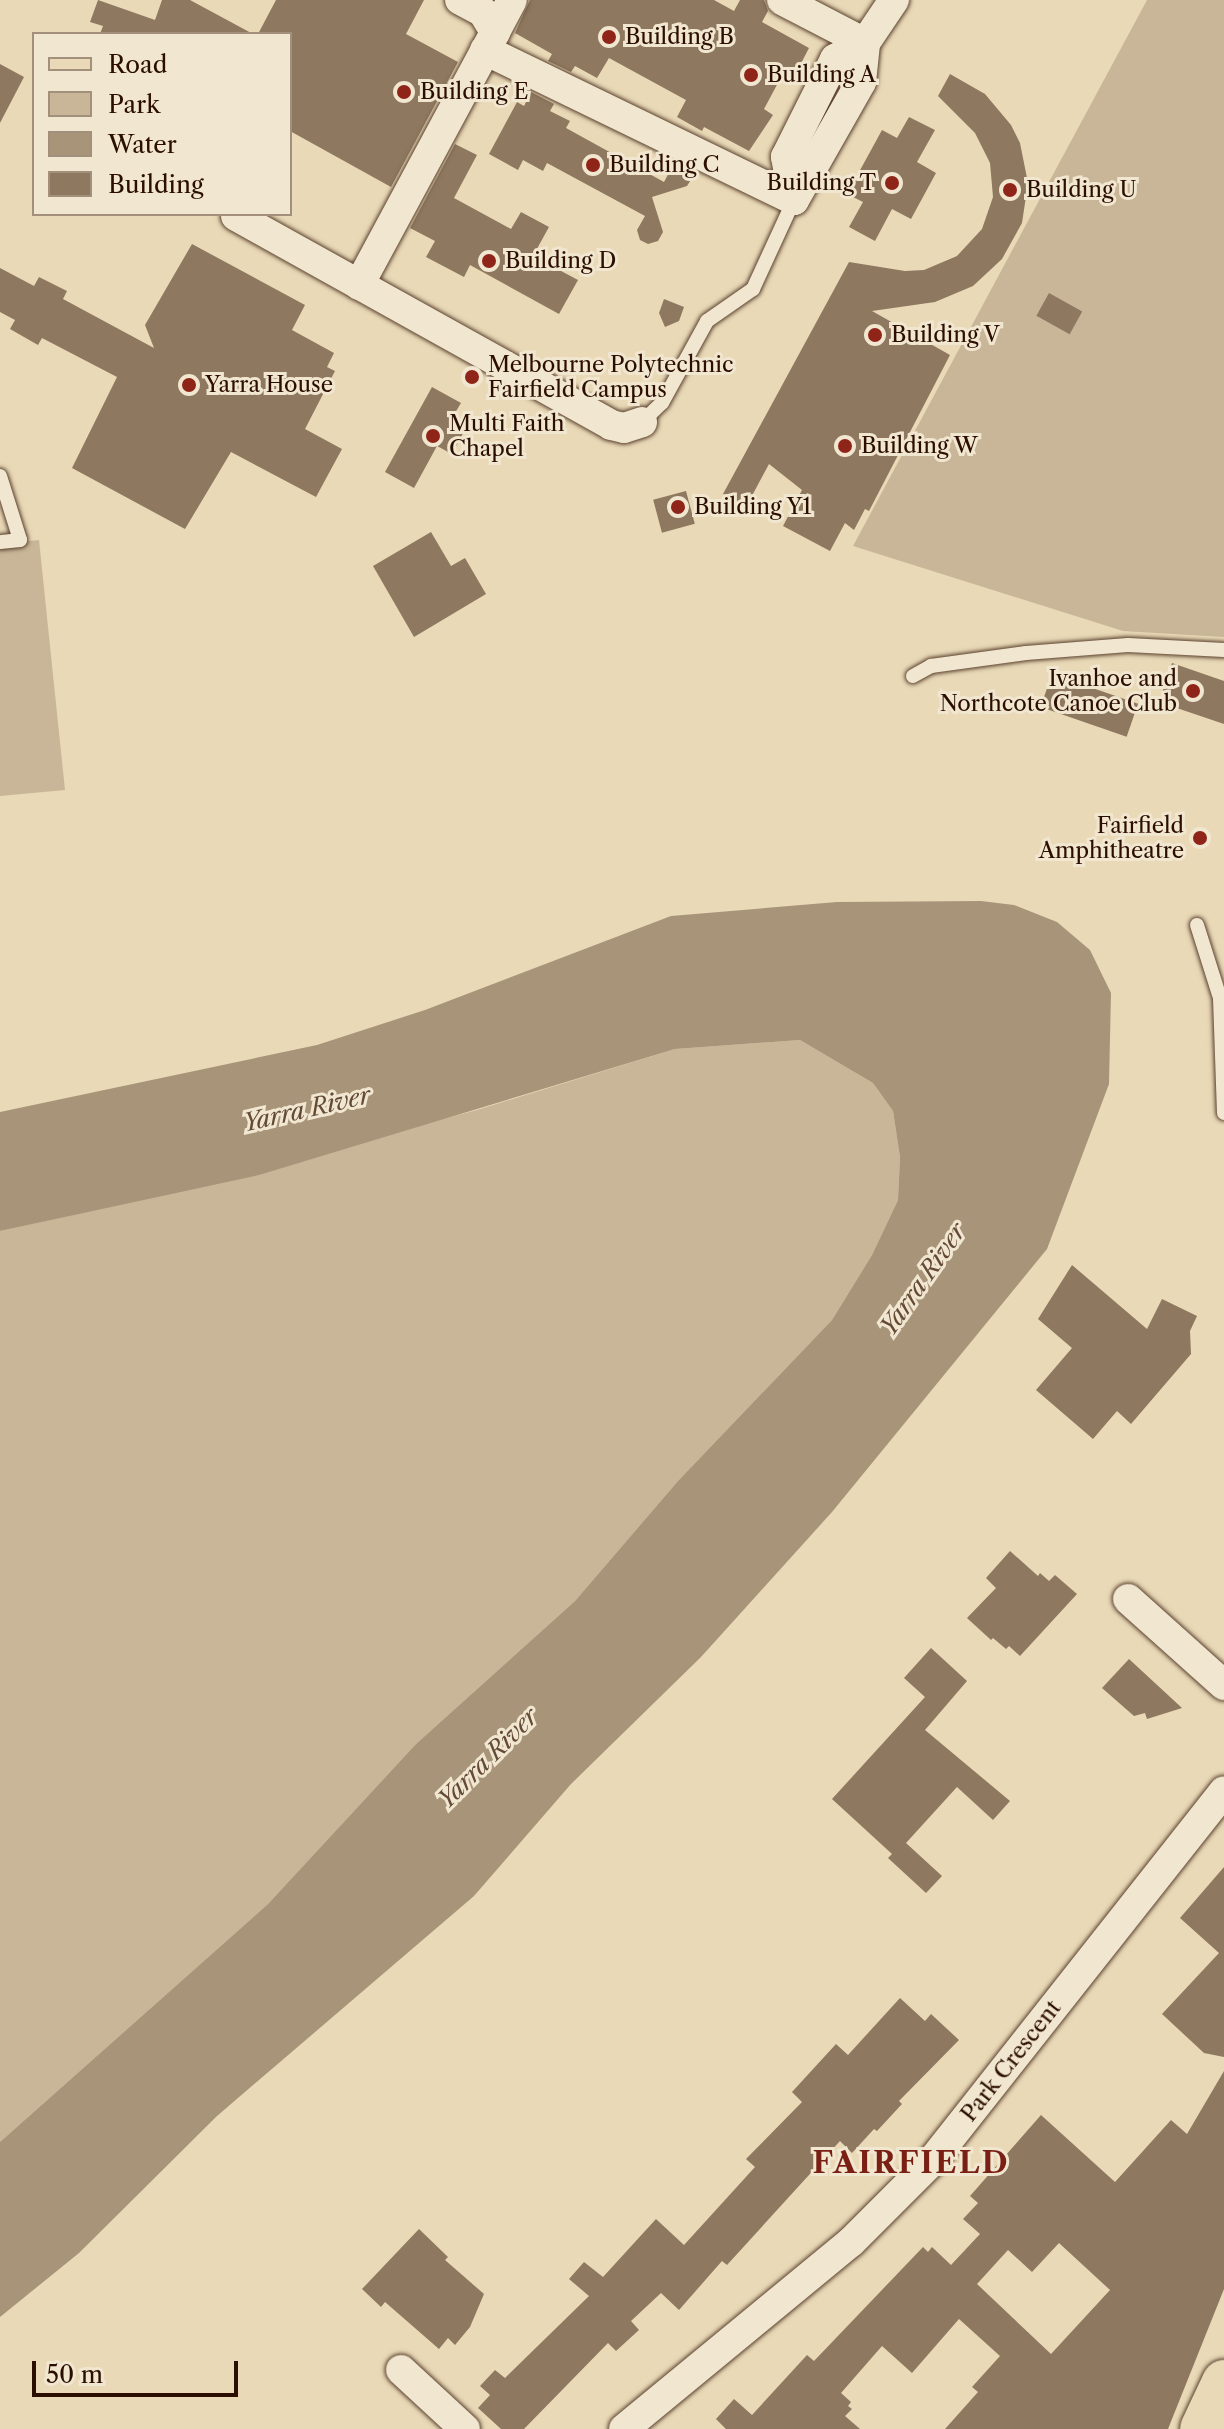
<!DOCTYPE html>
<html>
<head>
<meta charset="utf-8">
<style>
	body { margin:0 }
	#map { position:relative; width:1224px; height:2429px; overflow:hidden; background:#e9d9b7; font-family:"Libre Caslon Text",serif }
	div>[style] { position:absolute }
	.green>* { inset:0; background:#c9b698 }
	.water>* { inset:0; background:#a89479 }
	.building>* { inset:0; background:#8e785f; transform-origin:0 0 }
	.roads { filter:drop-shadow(0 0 2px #5a412e) drop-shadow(0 0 2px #5a412e) }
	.service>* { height:14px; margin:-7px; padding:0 7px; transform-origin:7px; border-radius:7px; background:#f1e6d0 }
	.minor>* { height:30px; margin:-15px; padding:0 15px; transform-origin:15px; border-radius:15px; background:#f1e6d0 }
	.primary>* { height:44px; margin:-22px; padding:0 22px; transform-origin:22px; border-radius:22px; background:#e9d9b7 }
	.dots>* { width:22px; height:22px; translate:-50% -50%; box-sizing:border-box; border:4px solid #f1e6d0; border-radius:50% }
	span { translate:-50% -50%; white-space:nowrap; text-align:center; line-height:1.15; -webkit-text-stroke:6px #f1e6d0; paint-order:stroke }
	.poi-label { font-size:22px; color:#2b0e00 }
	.left { translate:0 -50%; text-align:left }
	.right { translate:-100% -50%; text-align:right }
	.street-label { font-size:22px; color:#2b0e00 }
	.water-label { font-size:24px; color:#634a36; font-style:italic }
	.district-label { font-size:30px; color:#7a1f14; font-weight:700; letter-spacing:2px }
	.legend { position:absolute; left:32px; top:32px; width:260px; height:184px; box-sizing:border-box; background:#f1e6d0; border:2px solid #a2907d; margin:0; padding:10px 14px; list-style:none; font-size:24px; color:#2b0e00 }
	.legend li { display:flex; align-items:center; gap:16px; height:40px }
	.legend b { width:40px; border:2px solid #a2907d }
	.scale { position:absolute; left:32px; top:2361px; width:206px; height:36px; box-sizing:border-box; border:4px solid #2b0e00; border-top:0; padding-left:10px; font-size:24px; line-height:28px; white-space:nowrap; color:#2b0e00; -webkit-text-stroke:6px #f1e6d0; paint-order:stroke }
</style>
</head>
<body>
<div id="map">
	<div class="green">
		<i style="clip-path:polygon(1147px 0,1224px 0,1224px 637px,1123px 631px,853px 546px)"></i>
		<i style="clip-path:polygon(39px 540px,65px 790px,0 796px,0 544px)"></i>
		<i style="clip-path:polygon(800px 1040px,873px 1083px,893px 1111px,900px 1157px,898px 1200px,872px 1255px,832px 1320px,678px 1481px,575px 1601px,416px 1744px,268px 1904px,0 2142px,0 1231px,126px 1203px,477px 1110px,675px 1049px)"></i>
	</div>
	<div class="water">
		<i style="clip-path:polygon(981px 901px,1014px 905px,1057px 922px,1090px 950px,1111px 993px,1109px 1084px,1047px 1249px,832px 1512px,701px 1657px,571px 1784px,474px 1896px,217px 2116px,79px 2253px,0 2317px,0 2142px,268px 1904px,416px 1744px,575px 1601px,678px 1481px,832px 1320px,872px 1255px,898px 1200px,900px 1157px,893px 1111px,873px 1083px,800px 1040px,675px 1049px,259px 1175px,0 1231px,0 1112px,317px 1045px,425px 1010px,671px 916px,837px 902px)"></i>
	</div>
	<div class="building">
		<i style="clip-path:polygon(98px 0,155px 20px,162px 0,190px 0,253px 34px,100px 34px,103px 26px,90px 22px)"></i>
		<i style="clip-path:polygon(276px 0,424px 0,406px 34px,458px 62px,391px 187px,290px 131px,290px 34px,258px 34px)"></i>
		<i style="clip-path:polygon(530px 0,714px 0,734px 11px,740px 0,764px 0,768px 11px,762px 22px,809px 48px,796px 73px,786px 68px,764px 109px,773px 115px,749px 151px,704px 127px,702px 131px,677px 117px,686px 100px,609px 58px,597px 78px,575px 66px,571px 72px,548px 61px,552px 54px,515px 33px)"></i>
		<i style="clip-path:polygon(0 64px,24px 77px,0 123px)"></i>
		<i style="clip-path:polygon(950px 74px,985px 94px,1011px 125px,1020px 143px,1028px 183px,1022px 223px,1002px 259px,973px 286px,935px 302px,872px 311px,950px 355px,869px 511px,865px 509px,854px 530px,845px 523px,830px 551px,783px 526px,802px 490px,769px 464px,746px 507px,723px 494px,849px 262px,905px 271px,924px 270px,957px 256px,982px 229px,993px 197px,990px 163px,975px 133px,938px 96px)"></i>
		<i style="clip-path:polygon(531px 92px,554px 104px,550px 111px,570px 121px,566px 128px,664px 182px,672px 167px,679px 164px,689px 169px,692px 178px,687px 186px,652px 197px,663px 232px,658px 241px,648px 244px,640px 240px,637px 230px,645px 216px,547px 163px,543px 171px,523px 160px,518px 170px,489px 154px,517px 102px,524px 106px)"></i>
		<i style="clip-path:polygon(909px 117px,935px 130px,917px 162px,936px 173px,911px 219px,892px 209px,875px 241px,849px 227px,863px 202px,847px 194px,882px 130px,897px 138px)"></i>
		<i style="clip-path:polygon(455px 144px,477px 155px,454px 198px,511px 229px,521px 212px,549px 227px,533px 256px,578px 280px,559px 314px,470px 265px,464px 277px,426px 257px,435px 241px,410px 228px)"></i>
		<i style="clip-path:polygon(192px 244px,305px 305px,292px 330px,334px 353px,327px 367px,335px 371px,305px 429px,342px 449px,316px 497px,231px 452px,185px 529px,72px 468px,117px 377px,42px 338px,38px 345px,10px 329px,15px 320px,0 312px,0 268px,34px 286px,39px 277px,67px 291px,63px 299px,154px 348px,145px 325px)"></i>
		<i style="left:1049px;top:293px;width:38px;height:26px;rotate:29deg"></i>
		<i style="clip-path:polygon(664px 299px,684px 307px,679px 321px,665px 327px,659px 313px)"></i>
		<i style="clip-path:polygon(432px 387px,461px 403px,452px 418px,467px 426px,452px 454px,437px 446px,414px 488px,385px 472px)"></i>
		<i style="left:686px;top:491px;width:34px;height:34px;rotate:75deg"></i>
		<i style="clip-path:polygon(431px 532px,451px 566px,465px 558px,486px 594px,414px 637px,373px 566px)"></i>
		<i style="clip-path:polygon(1172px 663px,1224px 681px,1224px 724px,1159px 702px)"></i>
		<i style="left:1052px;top:674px;width:91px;height:35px;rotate:19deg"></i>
		<i style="clip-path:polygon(1072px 1265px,1147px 1329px,1162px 1299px,1197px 1316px,1190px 1331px,1191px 1354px,1131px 1424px,1117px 1411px,1093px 1439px,1036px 1390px,1072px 1348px,1038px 1319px)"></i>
		<i style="clip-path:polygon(1010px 1551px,1038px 1576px,1040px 1573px,1049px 1581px,1055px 1575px,1077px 1594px,1020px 1656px,1009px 1646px,1006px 1649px,993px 1638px,991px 1640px,967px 1618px,996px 1588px,986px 1578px)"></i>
		<i style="clip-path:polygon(931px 1648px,967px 1681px,925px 1730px,1010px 1801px,993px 1820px,957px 1787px,906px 1843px,942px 1876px,926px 1893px,888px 1858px,892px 1854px,832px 1799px,925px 1697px,904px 1678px)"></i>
		<i style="clip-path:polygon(1129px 1659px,1182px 1708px,1147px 1719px,1145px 1713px,1134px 1716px,1102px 1688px)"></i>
		<i style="clip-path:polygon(1224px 1867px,1224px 2057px,1204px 2053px,1162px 2014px,1219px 1953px,1180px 1918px)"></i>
		<i style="clip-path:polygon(900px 1998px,925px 2021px,931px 2014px,959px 2040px,899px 2101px,902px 2104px,877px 2131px,874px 2129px,852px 2153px,840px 2141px,727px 2265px,722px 2261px,679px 2310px,661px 2293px,631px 2321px,639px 2330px,616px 2351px,608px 2343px,524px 2429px,501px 2429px,478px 2408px,490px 2395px,480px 2386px,495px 2370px,505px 2378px,589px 2296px,569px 2279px,584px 2262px,603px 2277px,656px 2219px,684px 2245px,755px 2167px,746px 2159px,802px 2102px,792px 2092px,836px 2044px,848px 2055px)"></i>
		<i style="clip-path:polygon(evenodd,1224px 2071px,1224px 2289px,1168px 2429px,945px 2429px,978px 2392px,972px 2387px,1000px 2356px,959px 2319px,912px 2373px,882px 2346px,841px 2393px,851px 2402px,848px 2406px,852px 2409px,845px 2416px,860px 2429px,726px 2429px,716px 2419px,734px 2399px,752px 2415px,807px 2355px,814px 2361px,923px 2247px,928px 2252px,932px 2247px,951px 2265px,980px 2234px,963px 2219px,978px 2203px,970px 2196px,1041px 2115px,1115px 2182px,1171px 2120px,1187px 2134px,1224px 2071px,1059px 2243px,1110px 2290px,1051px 2354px,977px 2284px,1008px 2250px,1032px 2272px,1059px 2243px)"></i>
		<i style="clip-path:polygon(419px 2229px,448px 2257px,445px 2260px,484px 2294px,470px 2327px,455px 2345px,448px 2338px,439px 2349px,385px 2302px,381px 2307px,362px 2289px)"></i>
	</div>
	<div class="roads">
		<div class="service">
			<i style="left:642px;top:422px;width:28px;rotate:-44deg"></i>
			<i style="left:662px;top:403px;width:94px;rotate:-61.2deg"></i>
			<i style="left:707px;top:321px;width:56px;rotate:-34.8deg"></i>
			<i style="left:753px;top:289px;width:98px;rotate:-65.3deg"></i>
			<i style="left:0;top:476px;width:67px;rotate:72.6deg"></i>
			<i style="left:20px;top:540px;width:20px;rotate:174deg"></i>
			<i style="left:913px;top:676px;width:21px;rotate:-29deg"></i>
			<i style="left:931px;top:666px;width:96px;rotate:-7.8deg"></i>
			<i style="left:1026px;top:653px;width:102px;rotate:-4.5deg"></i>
			<i style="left:1128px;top:645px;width:96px;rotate:3deg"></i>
			<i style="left:1197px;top:925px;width:77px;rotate:72.5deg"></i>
			<i style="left:1220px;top:998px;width:115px;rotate:88deg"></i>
		</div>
		<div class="minor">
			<i style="left:782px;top:0;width:93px;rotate:27.4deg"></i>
			<i style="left:495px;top:32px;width:36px;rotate:-62deg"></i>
			<i style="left:485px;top:50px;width:343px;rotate:25.9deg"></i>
			<i style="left:794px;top:200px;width:136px;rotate:-60.4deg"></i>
			<i style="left:861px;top:82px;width:39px;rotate:-84deg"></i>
			<i style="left:865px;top:43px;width:52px;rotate:-56deg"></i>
			<i style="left:794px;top:200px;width:44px;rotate:-100.5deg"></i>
			<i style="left:786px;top:157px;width:110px;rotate:-63.4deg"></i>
			<i style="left:835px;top:59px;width:34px;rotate:-28deg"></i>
			<i style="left:236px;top:216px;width:429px;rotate:29.1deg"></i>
			<i style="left:611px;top:425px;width:13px;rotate:13deg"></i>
			<i style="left:624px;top:428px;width:19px;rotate:-18deg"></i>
			<i style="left:359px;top:285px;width:287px;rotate:-61.7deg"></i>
			<i style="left:495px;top:32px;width:23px;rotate:-121deg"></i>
			<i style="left:483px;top:12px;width:26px;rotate:-152deg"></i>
			<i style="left:1128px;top:1599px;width:129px;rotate:41.9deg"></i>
			<i style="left:401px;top:2370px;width:87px;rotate:42.7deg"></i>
			<i style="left:624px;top:2429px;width:294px;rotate:-39.5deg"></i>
			<i style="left:851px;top:2242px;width:115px;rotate:-45deg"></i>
			<i style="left:932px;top:2161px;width:471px;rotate:-51.7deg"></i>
		</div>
		<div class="primary">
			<i style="left:1202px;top:2429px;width:52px;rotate:-64.9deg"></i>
		</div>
	</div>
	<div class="dots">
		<i style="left:609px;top:37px;background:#8f2418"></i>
		<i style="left:751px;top:75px;background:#8f2418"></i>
		<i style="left:404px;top:92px;background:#8f2418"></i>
		<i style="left:593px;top:165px;background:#8f2418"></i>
		<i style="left:892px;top:183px;background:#8f2418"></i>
		<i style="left:1010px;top:190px;background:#8f2418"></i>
		<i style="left:489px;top:261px;background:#8f2418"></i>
		<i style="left:875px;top:335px;background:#8f2418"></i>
		<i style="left:472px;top:377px;background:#8f2418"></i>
		<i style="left:189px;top:385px;background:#8f2418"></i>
		<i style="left:433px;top:436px;background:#8f2418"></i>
		<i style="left:845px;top:446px;background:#8f2418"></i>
		<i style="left:678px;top:507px;background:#8f2418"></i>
		<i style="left:1193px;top:691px;background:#8f2418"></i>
		<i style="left:1200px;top:838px;background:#8f2418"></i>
	</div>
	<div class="poi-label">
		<span class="left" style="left:625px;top:37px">Building B</span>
		<span class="left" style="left:767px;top:75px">Building A</span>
		<span class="left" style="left:420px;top:92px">Building E</span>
		<span class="left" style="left:609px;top:165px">Building C</span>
		<span class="right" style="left:876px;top:183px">Building T</span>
		<span class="left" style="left:1026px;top:190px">Building U</span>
		<span class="left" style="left:505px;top:261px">Building D</span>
		<span class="left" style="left:891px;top:335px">Building V</span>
		<span class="left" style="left:488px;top:377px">Melbourne Polytechnic<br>Fairfield Campus</span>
		<span class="left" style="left:205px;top:385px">Yarra House</span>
		<span class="left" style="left:449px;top:436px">Multi Faith<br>Chapel</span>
		<span class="left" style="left:861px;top:446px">Building W</span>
		<span class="left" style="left:694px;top:507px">Building Y1</span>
		<span class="right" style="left:1177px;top:691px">Ivanhoe and<br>Northcote Canoe Club</span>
		<span class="right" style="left:1184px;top:838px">Fairfield<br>Amphitheatre</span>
	</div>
	<div class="street-label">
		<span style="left:1011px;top:2061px;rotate:-52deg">Park Crescent</span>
	</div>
	<div class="water-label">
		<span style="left:307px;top:1109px;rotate:-13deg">Yarra River</span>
		<span style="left:923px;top:1279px;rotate:-55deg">Yarra River</span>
		<span style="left:488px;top:1758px;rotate:-45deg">Yarra River</span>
	</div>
	<div class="district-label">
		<span style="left:911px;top:2163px">FAIRFIELD</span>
	</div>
	<ul class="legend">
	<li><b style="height:10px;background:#e9d9b7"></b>Road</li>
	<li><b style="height:22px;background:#c9b698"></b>Park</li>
	<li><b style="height:22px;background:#a89479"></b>Water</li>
	<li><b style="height:22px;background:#8e785f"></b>Building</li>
	</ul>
	<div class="scale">50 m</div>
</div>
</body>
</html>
